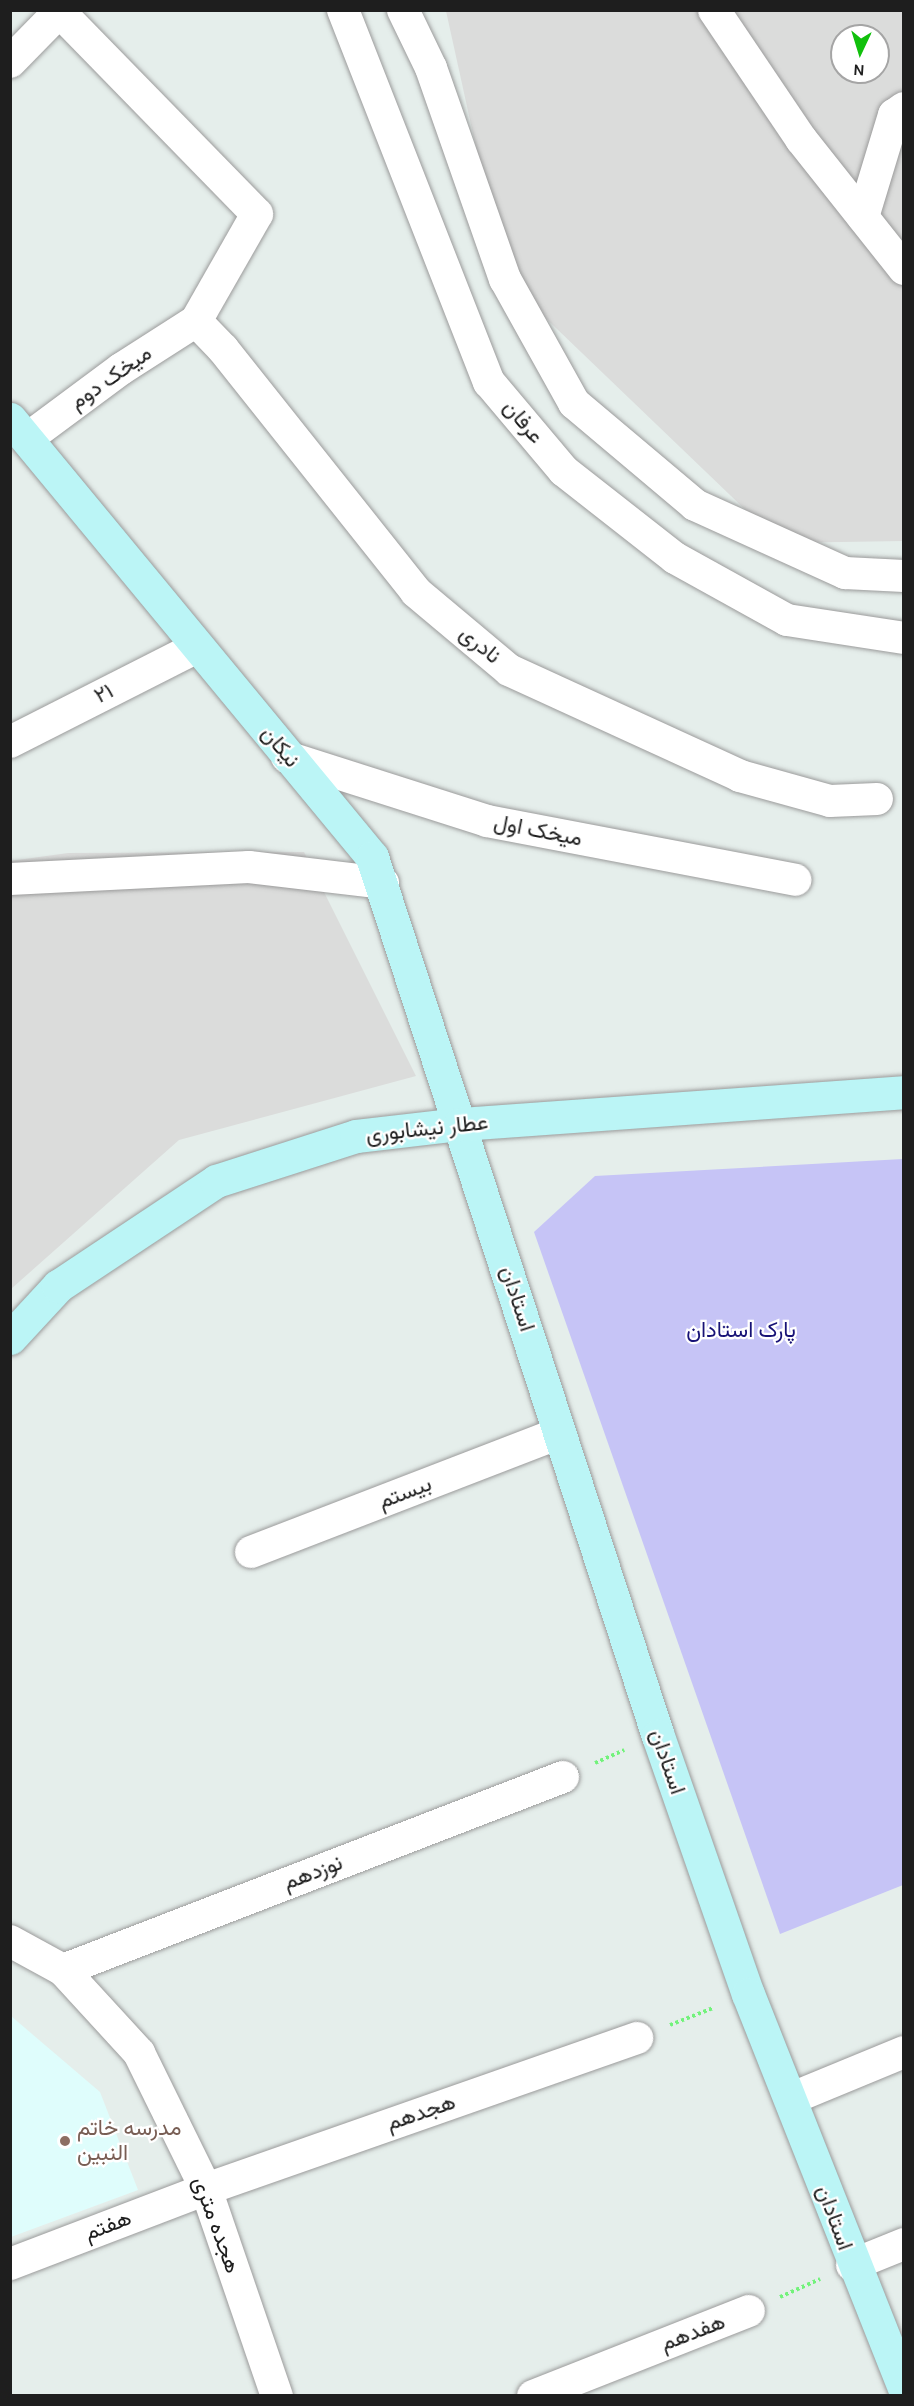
<!DOCTYPE html>
<html>
<head>
<meta charset="utf-8">
<style>
	body { margin:0 }
	#map { position:relative; width:914px; height:2406px; overflow:hidden; background:#e5eeeb; font-family:Karla,Vazirmatn,sans-serif }
	div>[style] { position:absolute }
	.residential>* { inset:0; background:#dbdcdb }
	.education>* { inset:0; background:#dffdfc }
	.park>* { inset:0; background:#c6c4f6 }
	.path>* { height:4px; margin-top:-2px; transform-origin:0; background:repeating-linear-gradient(90deg,#72f27b 0 3px,transparent 0 6px) }
	.roads { filter:drop-shadow(0 0 2px #9b9b9b) drop-shadow(0 0 2px #9b9b9b) }
	.street>* { height:32px; margin:-16px; padding:0 16px; transform-origin:16px; border-radius:16px; background:#fff }
	.secondary>* { height:33px; margin:-16.5px; padding:0 16.5px; transform-origin:16.5px; border-radius:16.5px; background:#bbf5f6 }
	.dots>* { width:16px; height:16px; translate:-50% -50%; box-sizing:border-box; border:3px solid #fff; border-radius:50% }
	span { translate:-50% -50%; white-space:nowrap; text-align:center; line-height:1.15; -webkit-text-stroke:4.5px #fff; paint-order:stroke }
	.street-label { font-size:22px; color:#1e1e1e }
	.park-label { font-size:22px; color:#171276 }
	.education-label { font-size:22px; color:#785e54 }
	.left { translate:0 -50%; text-align:left }
	.frame { position:absolute; inset:0; border:12px solid #1e1e1e; pointer-events:none }
	.north { position:absolute; left:830px; top:24px; width:60px; height:60px; box-sizing:border-box; background:#fff; border:2px solid #a5a5a5; border-radius:50%; rotate:184deg; font-size:16px; font-weight:700; line-height:24px; text-align:center; color:#1e1e1e }
	.north::after { content:''; display:block; margin:auto; width:21px; height:27px; background:#11c00c; clip-path:polygon(50% 0,100% 100%,50% 72%,0 100%) }
</style>
</head>
<body>
<div id="map">
	<div class="residential">
		<i style="clip-path:polygon(evenodd,446px 11px,903px 11px,903px 541px,780px 543px,505px 279px,446px 11px,842px 36px,878px 36px,878px 72px,842px 72px,842px 36px)"></i>
		<i style="clip-path:polygon(304px 852px,416px 1076px,179px 1140px,11px 1289px,10px 861px,68px 853px)"></i>
	</div>
	<div class="education">
		<i style="clip-path:polygon(11px 2016px,100px 2092px,138px 2190px,11px 2237px)"></i>
	</div>
	<div class="park">
		<i style="clip-path:polygon(903px 1159px,903px 1885px,780px 1934px,534px 1232px,595px 1176px)"></i>
	</div>
	<div class="path">
		<i style="left:595px;top:1763px;width:32px;rotate:-24deg"></i>
		<i style="left:670px;top:2025px;width:46px;rotate:-21.6deg"></i>
		<i style="left:780px;top:2297px;width:44px;rotate:-24.2deg"></i>
	</div>
	<div class="roads">
		<div class="street">
			<i style="left:343px;top:10px;width:400px;rotate:68.6deg"></i>
			<i style="left:489px;top:382px;width:116px;rotate:49.9deg"></i>
			<i style="left:564px;top:471px;width:141px;rotate:38.1deg"></i>
			<i style="left:675px;top:558px;width:128px;rotate:29deg"></i>
			<i style="left:787px;top:620px;width:118px;rotate:8.7deg"></i>
			<i style="left:403px;top:10px;width:64px;rotate:64.2deg"></i>
			<i style="left:431px;top:68px;width:224px;rotate:70.7deg"></i>
			<i style="left:505px;top:279px;width:142px;rotate:60.9deg"></i>
			<i style="left:574px;top:403px;width:158px;rotate:40.1deg"></i>
			<i style="left:695px;top:505px;width:165px;rotate:24.4deg"></i>
			<i style="left:845px;top:573px;width:59px;rotate:2.9deg"></i>
			<i style="left:714px;top:10px;width:156px;rotate:56deg"></i>
			<i style="left:801px;top:139px;width:166px;rotate:51.6deg"></i>
			<i style="left:10px;top:62px;width:70px;rotate:-45.6deg"></i>
			<i style="left:863px;top:217px;width:107px;rotate:-73.1deg"></i>
			<i style="left:894px;top:115px;width:12px;rotate:-35deg"></i>
			<i style="left:196px;top:321px;width:39px;rotate:46deg"></i>
			<i style="left:223px;top:349px;width:310px;rotate:51.5deg"></i>
			<i style="left:416px;top:592px;width:121px;rotate:40deg"></i>
			<i style="left:509px;top:670px;width:254px;rotate:24.6deg"></i>
			<i style="left:740px;top:776px;width:93px;rotate:15.5deg"></i>
			<i style="left:830px;top:801px;width:47px;rotate:-2.4deg"></i>
			<i style="left:28px;top:438px;width:116px;rotate:-36.6deg"></i>
			<i style="left:121px;top:369px;width:89px;rotate:-32.6deg"></i>
			<i style="left:196px;top:321px;width:123px;rotate:-60.3deg"></i>
			<i style="left:257px;top:214px;width:285px;rotate:-134.3deg"></i>
			<i style="left:10px;top:742px;width:210px;rotate:-26.9deg"></i>
			<i style="left:287px;top:757px;width:210px;rotate:17.7deg"></i>
			<i style="left:487px;top:821px;width:314px;rotate:10.8deg"></i>
			<i style="left:10px;top:879px;width:239px;rotate:-2.9deg"></i>
			<i style="left:249px;top:867px;width:135px;rotate:6.8deg"></i>
			<i style="left:251px;top:1552px;width:331px;rotate:-21.1deg"></i>
			<i style="left:10px;top:1941px;width:60px;rotate:28.7deg"></i>
			<i style="left:63px;top:1970px;width:113px;rotate:47.5deg"></i>
			<i style="left:139px;top:2053px;width:152px;rotate:63.8deg"></i>
			<i style="left:206px;top:2189px;width:219px;rotate:71.1deg"></i>
			<i style="left:63px;top:1970px;width:536px;rotate:-21.11deg"></i>
			<i style="left:790px;top:2099px;width:123px;rotate:-22.4deg"></i>
			<i style="left:10px;top:2264px;width:210px;rotate:-20.9deg"></i>
			<i style="left:206px;top:2189px;width:457px;rotate:-19.3deg"></i>
			<i style="left:852px;top:2265px;width:56px;rotate:-22deg"></i>
			<i style="left:533px;top:2396px;width:232px;rotate:-21.5deg"></i>
		</div>
		<div class="secondary">
			<i style="left:10px;top:419px;width:568px;rotate:50.43deg"></i>
			<i style="left:372px;top:857px;width:924px;rotate:71.98deg"></i>
			<i style="left:658px;top:1736px;width:273px;rotate:70.8deg"></i>
			<i style="left:748px;top:1994px;width:425px;rotate:68.4deg"></i>
			<i style="left:10px;top:1338px;width:71px;rotate:-47.3deg"></i>
			<i style="left:58px;top:1286px;width:190px;rotate:-33.6deg"></i>
			<i style="left:216px;top:1181px;width:147px;rotate:-17.8deg"></i>
			<i style="left:356px;top:1136px;width:105px;rotate:-6.6deg"></i>
			<i style="left:460px;top:1124px;width:445px;rotate:-4.1deg"></i>
		</div>
	</div>
	<div class="dots">
		<i style="left:65px;top:2141px;background:#8d6e63"></i>
	</div>
	<div class="street-label">
		<span style="left:111px;top:378px;rotate:-35deg">میخک دوم</span>
		<span style="left:523px;top:422px;rotate:50deg">عرفان</span>
		<span style="left:480px;top:645px;rotate:40deg">نادری</span>
		<span style="left:104px;top:694px;rotate:-27deg">۲۱</span>
		<span style="left:280px;top:747px;rotate:50deg">نیکان</span>
		<span style="left:538px;top:831px;rotate:11deg">میخک اول</span>
		<span style="left:427px;top:1129px;rotate:-6deg">عطار نیشابوری</span>
		<span style="left:517px;top:1299px;rotate:72deg">استادان</span>
		<span style="left:405px;top:1493px;rotate:-21deg">بیستم</span>
		<span style="left:667px;top:1762px;rotate:71deg">استادان</span>
		<span style="left:313px;top:1873px;rotate:-21deg">نوزدهم</span>
		<span style="left:421px;top:2113px;rotate:-19deg">هجدهم</span>
		<span style="left:834px;top:2218px;rotate:70deg">استادان</span>
		<span style="left:216px;top:2225px;rotate:70deg">هجده متری</span>
		<span style="left:108px;top:2226px;rotate:-21deg">هفتم</span>
		<span style="left:693px;top:2333px;rotate:-21deg">هفدهم</span>
	</div>
	<div class="park-label">
		<span style="left:741px;top:1331px">پارک استادان</span>
	</div>
	<div class="education-label">
		<span class="left" style="left:77px;top:2141px">مدرسه خاتم<br>النبین</span>
	</div>
	<div class="frame"></div>
	<div class="north">N</div>
</div>
</body>
</html>
